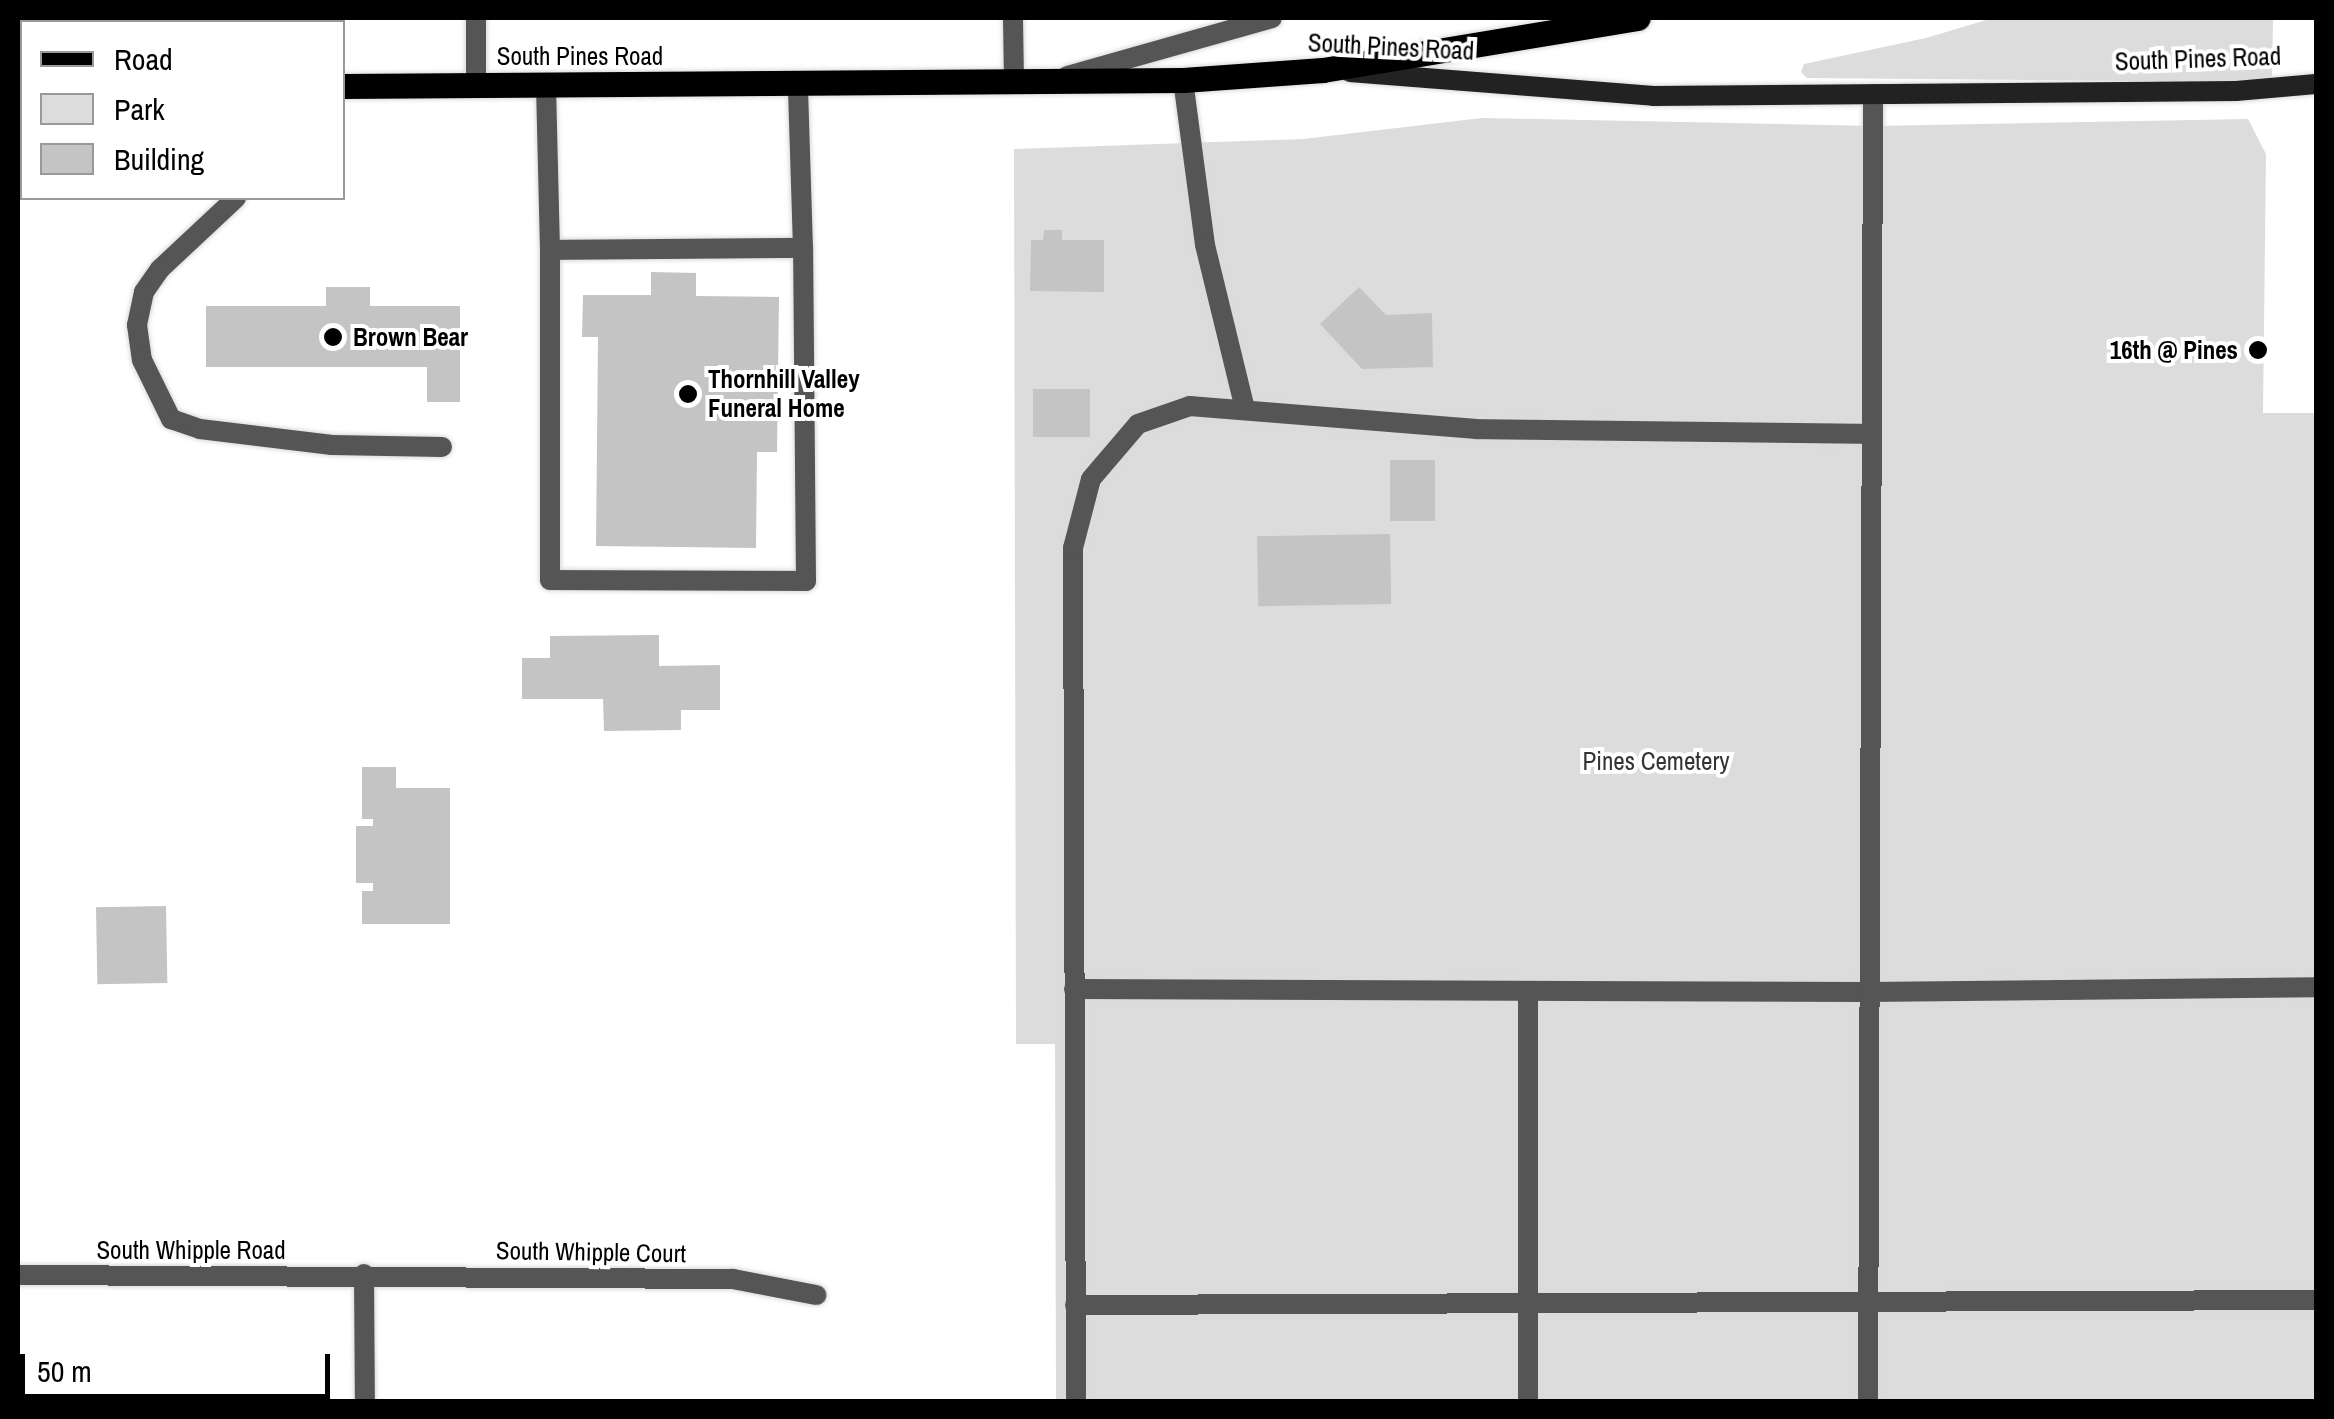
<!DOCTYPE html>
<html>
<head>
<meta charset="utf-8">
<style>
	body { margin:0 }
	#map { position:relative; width:2334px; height:1419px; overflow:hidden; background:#fff; font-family:"Archivo Narrow",sans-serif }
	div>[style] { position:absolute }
	.green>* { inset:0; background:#dcdcdc }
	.building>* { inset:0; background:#c4c4c4; transform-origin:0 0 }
	.roads { filter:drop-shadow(0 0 2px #dbdbdb) drop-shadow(0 0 2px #dbdbdb) }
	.service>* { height:20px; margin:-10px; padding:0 10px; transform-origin:10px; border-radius:10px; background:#555 }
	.minor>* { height:20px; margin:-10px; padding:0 10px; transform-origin:10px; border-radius:10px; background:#555 }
	.tertiary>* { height:20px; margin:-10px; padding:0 10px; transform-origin:10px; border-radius:10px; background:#555 }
	.secondary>* { height:20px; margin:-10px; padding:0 10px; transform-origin:10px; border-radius:10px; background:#222 }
	.primary>* { height:25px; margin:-12.5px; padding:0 12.5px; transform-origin:12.5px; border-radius:12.5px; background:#000 }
	.dots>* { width:28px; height:28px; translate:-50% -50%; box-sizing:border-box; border:5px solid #fff; border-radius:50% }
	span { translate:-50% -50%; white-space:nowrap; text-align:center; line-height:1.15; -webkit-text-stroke:8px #fff; paint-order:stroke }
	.street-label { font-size:25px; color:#000 }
	.poi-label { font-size:25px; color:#000; font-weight:700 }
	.left { translate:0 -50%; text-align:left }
	.right { translate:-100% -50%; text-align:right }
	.park-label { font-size:25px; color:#333 }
	.frame { position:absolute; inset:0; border:20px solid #000; pointer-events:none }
	.legend { position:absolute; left:20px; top:20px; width:325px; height:180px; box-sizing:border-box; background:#fff; border:2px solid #999; margin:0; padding:12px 18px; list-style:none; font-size:30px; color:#000 }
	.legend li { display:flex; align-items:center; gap:20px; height:50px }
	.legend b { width:50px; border:2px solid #999 }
	.scale { position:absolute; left:20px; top:1354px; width:310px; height:45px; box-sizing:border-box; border:5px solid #000; border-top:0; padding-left:12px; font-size:30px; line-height:35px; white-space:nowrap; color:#000; -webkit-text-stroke:8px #fff; paint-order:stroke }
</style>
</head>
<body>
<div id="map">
	<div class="green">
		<i style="clip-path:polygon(1993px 18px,2273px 18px,2272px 76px,2265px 82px,1807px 78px,1801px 72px,1804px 64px,1926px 38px)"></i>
		<i style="clip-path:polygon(1482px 118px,1875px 126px,2248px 119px,2266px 154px,2263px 413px,2316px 413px,2316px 1401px,1056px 1401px,1055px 1044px,1016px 1044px,1014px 149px,1303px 139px)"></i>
	</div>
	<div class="building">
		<i style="clip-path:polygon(1044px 230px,1062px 230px,1062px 240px,1104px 240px,1104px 292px,1030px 291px,1031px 240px,1043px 240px)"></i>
		<i style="clip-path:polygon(651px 272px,696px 273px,696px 296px,779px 297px,777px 452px,757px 452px,756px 548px,596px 546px,598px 337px,582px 337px,583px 295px,651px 295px)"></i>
		<i style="clip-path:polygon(326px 287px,370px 287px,370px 306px,460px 306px,460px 402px,427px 402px,427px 367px,206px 367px,206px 306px,326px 306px)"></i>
		<i style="clip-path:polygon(1359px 287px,1386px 315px,1432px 313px,1433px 367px,1362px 369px,1320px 324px)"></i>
		<i style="left:1033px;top:389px;width:57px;height:48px"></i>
		<i style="left:1390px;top:460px;width:45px;height:61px"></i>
		<i style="left:1390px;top:534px;width:70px;height:133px;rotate:89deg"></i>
		<i style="clip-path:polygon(659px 635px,659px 666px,720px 665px,720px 710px,681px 710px,681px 730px,604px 731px,603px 699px,522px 699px,522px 658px,550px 658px,550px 636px)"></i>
		<i style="clip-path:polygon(362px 767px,396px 767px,396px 788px,450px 788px,450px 924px,362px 924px,362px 891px,373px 891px,373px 883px,356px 883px,356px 826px,373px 826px,373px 819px,362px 819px)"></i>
		<i style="left:166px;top:906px;width:77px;height:70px;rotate:89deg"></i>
	</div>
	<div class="roads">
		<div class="service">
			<i style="left:68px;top:22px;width:4px;rotate:-90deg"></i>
			<i style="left:205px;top:22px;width:4px;rotate:-90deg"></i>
			<i style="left:1183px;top:80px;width:166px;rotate:82.4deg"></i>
			<i style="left:1205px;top:245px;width:169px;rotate:76.3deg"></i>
			<i style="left:476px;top:86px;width:68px;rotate:-90deg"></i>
			<i style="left:546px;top:86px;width:164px;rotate:88.6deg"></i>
			<i style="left:550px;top:250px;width:253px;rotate:-0.5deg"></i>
			<i style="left:803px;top:248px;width:163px;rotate:-91.8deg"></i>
			<i style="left:236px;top:198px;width:104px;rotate:136.9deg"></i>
			<i style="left:160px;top:269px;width:28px;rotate:125deg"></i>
			<i style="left:144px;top:292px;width:34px;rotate:102deg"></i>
			<i style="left:137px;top:325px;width:35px;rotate:82deg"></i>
			<i style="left:142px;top:360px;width:66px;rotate:63.8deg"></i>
			<i style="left:171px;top:419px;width:31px;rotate:19deg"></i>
			<i style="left:200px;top:429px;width:133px;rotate:6.9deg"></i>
			<i style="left:332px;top:445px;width:110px;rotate:1deg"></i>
			<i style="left:550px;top:250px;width:330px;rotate:90deg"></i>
			<i style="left:550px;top:580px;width:256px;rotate:0.2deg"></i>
			<i style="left:806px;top:581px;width:333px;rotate:-90.5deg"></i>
			<i style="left:1074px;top:989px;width:793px;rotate:0.22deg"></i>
			<i style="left:1867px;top:992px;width:449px;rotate:-0.6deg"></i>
			<i style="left:1528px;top:992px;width:410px;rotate:90deg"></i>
			<i style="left:1075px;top:1305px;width:1241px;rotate:-0.23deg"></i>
			<i style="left:1076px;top:1402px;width:854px;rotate:-90.2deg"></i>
			<i style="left:1073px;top:548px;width:71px;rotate:-75.4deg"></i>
			<i style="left:1091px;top:479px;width:72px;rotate:-49.5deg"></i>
			<i style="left:1138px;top:424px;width:55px;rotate:-19.1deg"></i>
			<i style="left:1190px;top:406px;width:287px;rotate:4.6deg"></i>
			<i style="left:1476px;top:429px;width:393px;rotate:0.7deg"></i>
			<i style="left:1868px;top:1402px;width:1308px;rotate:-89.78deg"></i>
		</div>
		<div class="minor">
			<i style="left:1013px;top:18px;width:66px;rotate:89.1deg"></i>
			<i style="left:364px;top:1274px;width:128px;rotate:89.6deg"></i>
			<i style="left:18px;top:1275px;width:715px;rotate:0.32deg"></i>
			<i style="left:733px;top:1279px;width:85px;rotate:10.9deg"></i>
		</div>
		<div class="tertiary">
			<i style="left:1067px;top:76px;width:213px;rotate:-15.8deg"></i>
		</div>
		<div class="secondary">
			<i style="left:1350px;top:72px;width:304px;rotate:4.5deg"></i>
			<i style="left:1653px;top:96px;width:583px;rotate:-0.49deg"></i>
			<i style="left:2236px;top:91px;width:80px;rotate:-5deg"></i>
		</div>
		<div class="primary">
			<i style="left:342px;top:86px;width:841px;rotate:-0.41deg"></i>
			<i style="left:1183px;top:80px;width:140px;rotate:-4.1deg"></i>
			<i style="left:1323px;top:70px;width:319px;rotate:-9.4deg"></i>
			<i style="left:18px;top:88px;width:4px"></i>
		</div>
	</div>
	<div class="dots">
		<i style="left:333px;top:337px;background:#000"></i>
		<i style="left:2258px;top:350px;background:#000"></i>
		<i style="left:688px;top:394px;background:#000"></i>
	</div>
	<div class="street-label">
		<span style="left:1391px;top:47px;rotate:3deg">South Pines Road</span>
		<span style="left:580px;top:56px">South Pines Road</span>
		<span style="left:2198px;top:59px;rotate:-2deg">South Pines Road</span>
		<span style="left:191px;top:1250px">South Whipple Road</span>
		<span style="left:591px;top:1252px;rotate:1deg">South Whipple Court</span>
	</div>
	<div class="poi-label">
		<span class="left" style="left:353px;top:337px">Brown Bear</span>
		<span class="right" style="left:2238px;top:350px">16th @ Pines</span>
		<span class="left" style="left:708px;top:394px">Thornhill Valley<br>Funeral Home</span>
	</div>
	<div class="park-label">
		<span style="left:1656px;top:761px">Pines Cemetery</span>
	</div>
	<div class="frame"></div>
	<ul class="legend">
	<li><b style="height:12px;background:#000"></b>Road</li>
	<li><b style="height:28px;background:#dcdcdc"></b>Park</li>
	<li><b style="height:28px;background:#c4c4c4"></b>Building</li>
	</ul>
	<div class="scale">50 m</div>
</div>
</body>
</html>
